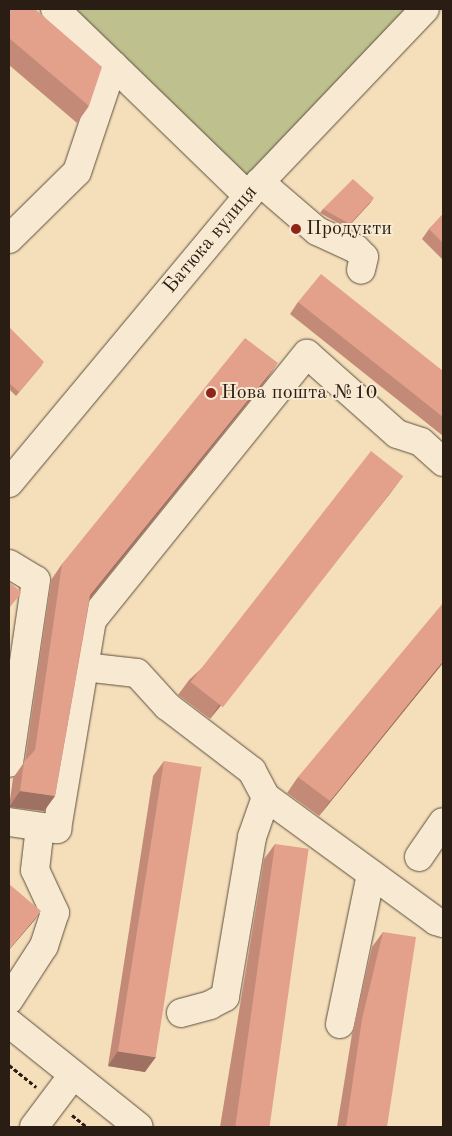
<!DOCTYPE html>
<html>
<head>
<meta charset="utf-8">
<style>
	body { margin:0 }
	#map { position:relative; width:452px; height:1136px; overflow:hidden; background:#f5dfba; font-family:"Old Standard TT",serif }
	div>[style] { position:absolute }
	.green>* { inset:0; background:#bec18e }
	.path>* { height:3px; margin-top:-1.5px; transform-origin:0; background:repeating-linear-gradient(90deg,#2a1e14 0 4px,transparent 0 6.5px) }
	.roads { filter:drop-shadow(0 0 1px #5d4e3e) drop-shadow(0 0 1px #5d4e3e) }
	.minor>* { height:28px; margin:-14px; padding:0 14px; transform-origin:14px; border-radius:14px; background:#f8ead2 }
	.wall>* { inset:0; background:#c38a78 }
	.shaded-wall>* { inset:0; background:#9f7162 }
	.building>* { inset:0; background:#e3a18c; transform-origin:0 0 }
	.dots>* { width:14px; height:14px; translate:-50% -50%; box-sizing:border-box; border:2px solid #f8ead2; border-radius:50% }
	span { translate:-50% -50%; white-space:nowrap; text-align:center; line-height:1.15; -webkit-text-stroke:4px #f8ead2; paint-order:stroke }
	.poi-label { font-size:20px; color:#2a1e14 }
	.left { translate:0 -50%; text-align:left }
	.street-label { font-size:20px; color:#2a1e14 }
	.frame { position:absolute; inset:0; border:10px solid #2a1e14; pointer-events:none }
</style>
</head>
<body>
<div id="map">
	<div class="green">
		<i style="clip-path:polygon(73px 9px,405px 9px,244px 179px)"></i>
	</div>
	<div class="path">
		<i style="left:9px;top:1065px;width:35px;rotate:39deg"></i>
		<i style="left:72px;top:1115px;width:19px;rotate:39deg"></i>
	</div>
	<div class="roads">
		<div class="minor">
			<i style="left:55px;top:9px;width:81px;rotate:44deg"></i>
			<i style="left:260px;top:182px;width:75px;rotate:40.7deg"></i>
			<i style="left:317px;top:231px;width:43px;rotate:24.8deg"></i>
			<i style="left:356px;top:249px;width:11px;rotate:45deg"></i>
			<i style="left:364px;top:257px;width:13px;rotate:103deg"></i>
			<i style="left:9px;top:239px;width:95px;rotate:-44.6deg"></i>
			<i style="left:77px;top:172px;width:113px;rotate:-71.4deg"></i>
			<i style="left:113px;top:65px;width:188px;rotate:44.1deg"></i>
			<i style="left:9px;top:483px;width:392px;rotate:-50.2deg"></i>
			<i style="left:260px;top:182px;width:239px;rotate:-46.4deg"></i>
			<i style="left:9px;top:564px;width:31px;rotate:31deg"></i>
			<i style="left:36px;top:580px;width:185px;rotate:98.4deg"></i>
			<i style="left:84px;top:667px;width:53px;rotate:6.5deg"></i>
			<i style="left:137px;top:673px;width:45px;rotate:47.7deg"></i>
			<i style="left:167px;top:706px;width:107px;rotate:37.4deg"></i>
			<i style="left:252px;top:771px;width:30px;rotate:62deg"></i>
			<i style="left:266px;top:797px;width:210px;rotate:36.1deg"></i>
			<i style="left:436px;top:921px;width:7px;rotate:16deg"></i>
			<i style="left:9px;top:822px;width:49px;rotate:8.3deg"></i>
			<i style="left:57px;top:829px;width:212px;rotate:-80.5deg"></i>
			<i style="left:92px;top:620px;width:342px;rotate:-51.1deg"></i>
			<i style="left:307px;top:354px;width:120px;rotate:41.6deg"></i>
			<i style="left:397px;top:434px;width:25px;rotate:18deg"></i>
			<i style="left:421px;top:442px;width:30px;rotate:42deg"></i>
			<i style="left:419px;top:857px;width:42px;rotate:-55.6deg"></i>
			<i style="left:9px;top:1000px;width:64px;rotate:-57.1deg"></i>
			<i style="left:44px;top:946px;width:35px;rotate:-72deg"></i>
			<i style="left:55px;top:913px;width:47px;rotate:-114.9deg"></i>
			<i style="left:35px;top:870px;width:43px;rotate:-83.4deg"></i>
			<i style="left:181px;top:1013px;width:30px;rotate:-15deg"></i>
			<i style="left:210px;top:1005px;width:17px;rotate:-28deg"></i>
			<i style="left:225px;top:997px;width:162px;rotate:-80.4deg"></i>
			<i style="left:252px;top:837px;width:42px;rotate:-70.7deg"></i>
			<i style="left:9px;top:1023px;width:166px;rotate:38.7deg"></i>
			<i style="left:340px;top:1024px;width:153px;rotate:-78.3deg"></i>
			<i style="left:34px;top:1127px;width:65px;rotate:-53.1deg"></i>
		</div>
	</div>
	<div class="wall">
		<i style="clip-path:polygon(9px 9px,89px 106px,77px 123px,9px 65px)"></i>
		<i style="clip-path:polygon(371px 202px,347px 228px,320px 213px,323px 209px)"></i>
		<i style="clip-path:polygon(443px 214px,443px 260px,422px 239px,429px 229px)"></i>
		<i style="clip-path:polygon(298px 302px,443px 371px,443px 436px,290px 314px)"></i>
		<i style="clip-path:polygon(9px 327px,42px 365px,16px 396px,9px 389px)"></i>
		<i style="clip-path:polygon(267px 379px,90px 598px,55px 796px,44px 811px,9px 807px,13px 778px,25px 761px,51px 580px,62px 564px)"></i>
		<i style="clip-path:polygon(392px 491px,210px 719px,178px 695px,189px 680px)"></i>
		<i style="clip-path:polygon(443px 663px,319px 816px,287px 793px,298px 777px)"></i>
		<i style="clip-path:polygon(164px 761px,145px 1072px,108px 1066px,153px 776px)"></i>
		<i style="clip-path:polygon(275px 844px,266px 1127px,220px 1127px,264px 859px)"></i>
		<i style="clip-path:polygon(383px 932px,387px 1127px,337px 1127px,352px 1034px,372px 947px)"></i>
	</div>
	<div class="shaded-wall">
		<i style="clip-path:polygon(374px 198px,371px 202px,347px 228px,350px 224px)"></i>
		<i style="clip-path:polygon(278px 363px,267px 379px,80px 611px,90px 595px)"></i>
		<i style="clip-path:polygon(403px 476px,392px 491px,210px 719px,220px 704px)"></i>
		<i style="clip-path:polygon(443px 661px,443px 663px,319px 816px,330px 801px)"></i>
		<i style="clip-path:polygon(20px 791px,55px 796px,44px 811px,9px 807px)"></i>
		<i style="clip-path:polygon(41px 911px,34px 921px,9px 950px,9px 949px)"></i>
		<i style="clip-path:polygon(118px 1051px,156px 1057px,145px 1072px,108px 1066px)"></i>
	</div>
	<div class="building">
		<i style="clip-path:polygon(9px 9px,35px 9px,102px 67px,89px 106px,9px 38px)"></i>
		<i style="clip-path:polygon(353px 179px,374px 198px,350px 224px,323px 209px)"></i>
		<i style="clip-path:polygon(443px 214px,443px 243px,429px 229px)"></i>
		<i style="clip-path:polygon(321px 274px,443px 371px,443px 417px,298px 302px)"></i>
		<i style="clip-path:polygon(9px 327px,44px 362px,19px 392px,9px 383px)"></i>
		<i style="clip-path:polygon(245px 338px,278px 363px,90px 595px,55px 796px,20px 791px,24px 762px,35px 750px,62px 564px)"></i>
		<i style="left:371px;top:451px;width:41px;height:293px;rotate:38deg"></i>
		<i style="clip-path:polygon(9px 582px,21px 592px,20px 595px,9px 608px)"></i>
		<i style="clip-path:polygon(443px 603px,443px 661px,330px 801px,298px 777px)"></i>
		<i style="left:164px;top:761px;width:38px;height:294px;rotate:9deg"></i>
		<i style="left:275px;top:844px;width:34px;height:287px;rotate:8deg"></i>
		<i style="clip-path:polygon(9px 884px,41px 911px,9px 949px)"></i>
		<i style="clip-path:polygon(383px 932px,416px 937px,387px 1127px,346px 1127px,362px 1019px)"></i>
	</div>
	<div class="dots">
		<i style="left:296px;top:229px;background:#8f2418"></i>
		<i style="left:211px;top:393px;background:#8f2418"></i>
	</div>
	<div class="poi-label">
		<span class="left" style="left:306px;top:229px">Продукти</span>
		<span class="left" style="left:221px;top:393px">Нова пошта №10</span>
	</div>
	<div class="street-label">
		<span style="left:211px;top:240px;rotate:-50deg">Батюка вулиця</span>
	</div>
	<div class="frame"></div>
</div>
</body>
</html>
